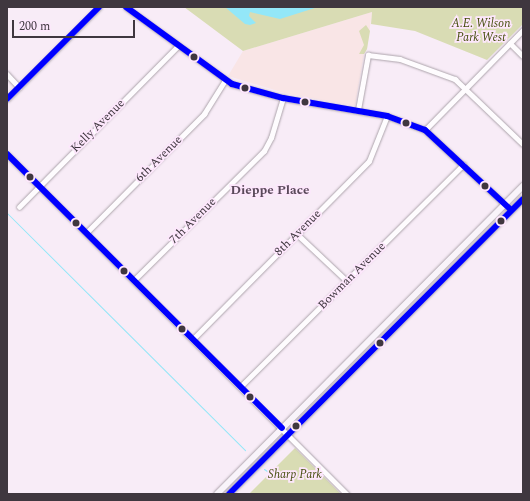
<!DOCTYPE html>
<html>
<head>
<meta charset="utf-8">
<style>
	body { margin:0 }
	#map { position:relative; width:530px; height:501px; overflow:hidden; background:#f8ecf7; font-family:Spectral,serif }
	div>[style] { position:absolute }
	.education>* { inset:0; background:#f9e5e6 }
	.green>* { inset:0; background:#d9dcb4 }
	.water>* { inset:0; background:#93e7f8 }
	.stream>* { height:1px; margin:-0.5px; padding:0 0.5px; transform-origin:0.5px; border-radius:0.5px; background:#93e7f8 }
	.roads { filter:drop-shadow(0 0 1px #ada4ac) drop-shadow(0 0 1px #ada4ac) }
	.minor>* { height:4.5px; margin:-2.25px; padding:0 2.25px; transform-origin:2.25px; border-radius:2.25px; background:#fefcfe }
	.secondary>* { height:6px; margin:-3px; padding:0 3px; transform-origin:3px; border-radius:3px; background:#f9f4fa }
	.bus-1>* { height:6px; margin:-3px; padding:0 3px; transform-origin:3px; border-radius:3px; background:#00f }
	.dots>* { width:11px; height:11px; translate:-50% -50%; box-sizing:border-box; border:2px solid #fde7fc; border-radius:50% }
	span { translate:-50% -50%; white-space:nowrap; text-align:center; line-height:1.15; -webkit-text-stroke:3.5px #fde7fc; paint-order:stroke }
	.park-label { font-size:12px; color:#454e0c; font-style:italic }
	.street-label { font-size:12px; color:#3f373f }
	.neighbourhood-label { font-size:13px; color:#5a495a; font-weight:700 }
	.frame { position:absolute; inset:0; border:8px solid #3f373f; pointer-events:none }
	.scale { position:absolute; left:12px; top:20px; width:123px; height:18px; box-sizing:border-box; border:2px solid #3f373f; border-top:0; padding-left:5px; font-size:12px; line-height:14px; white-space:nowrap; color:#3f373f; -webkit-text-stroke:3px #fde7fc; paint-order:stroke }
</style>
</head>
<body>
<div id="map">
	<div class="education">
		<i style="clip-path:polygon(372px 12px,367px 49px,364px 54px,355px 106px,288px 94px,228px 76px,243px 51px)"></i>
	</div>
	<div class="green">
		<i style="clip-path:polygon(184px 7px,523px 7px,523px 24px,487px 60px,415px 31px,371px 24px,372px 12px,243px 51px)"></i>
		<i style="clip-path:polygon(366px 25px,370px 31px,367px 49px,364px 54px,359px 54px,364px 45px,359px 31px)"></i>
		<i style="clip-path:polygon(295px 448px,341px 494px,249px 494px)"></i>
	</div>
	<div class="water">
		<i style="clip-path:polygon(225px 7px,318px 7px,280px 19px,250px 12px,249px 16px,256px 23px,250px 25px,245px 24px)"></i>
	</div>
	<div class="stream">
		<i style="left:7px;top:213px;width:336px;rotate:44.9deg"></i>
		<i style="left:264px;top:469px;width:4px;rotate:34deg"></i>
	</div>
	<div class="roads">
		<div class="minor">
			<i style="left:126px;top:7px;width:131px;rotate:36deg"></i>
			<i style="left:232px;top:84px;width:53px;rotate:15.4deg"></i>
			<i style="left:283px;top:98px;width:106px;rotate:9.8deg"></i>
			<i style="left:387px;top:116px;width:40px;rotate:20.2deg"></i>
			<i style="left:425px;top:130px;width:117px;rotate:42.9deg"></i>
			<i style="left:510px;top:43px;width:18px;rotate:45deg"></i>
			<i style="left:7px;top:74px;width:18px;rotate:47deg"></i>
			<i style="left:7px;top:99px;width:130px;rotate:-45deg"></i>
			<i style="left:358px;top:110px;width:56px;rotate:-79.7deg"></i>
			<i style="left:368px;top:55px;width:32px;rotate:7deg"></i>
			<i style="left:400px;top:59px;width:59px;rotate:20deg"></i>
			<i style="left:455px;top:79px;width:94px;rotate:43.7deg"></i>
			<i style="left:425px;top:130px;width:140px;rotate:-45.6deg"></i>
			<i style="left:7px;top:154px;width:481px;rotate:45deg"></i>
			<i style="left:19px;top:207px;width:226px;rotate:-45.4deg"></i>
			<i style="left:86px;top:233px;width:168px;rotate:-45.2deg"></i>
			<i style="left:204px;top:114px;width:40px;rotate:-58deg"></i>
			<i style="left:297px;top:234px;width:69px;rotate:43.2deg"></i>
			<i style="left:134px;top:280px;width:183px;rotate:-44.8deg"></i>
			<i style="left:264px;top:151px;width:15px;rotate:-62deg"></i>
			<i style="left:271px;top:138px;width:42px;rotate:-73.3deg"></i>
			<i style="left:193px;top:339px;width:250px;rotate:-45.3deg"></i>
			<i style="left:369px;top:161px;width:48px;rotate:-68.2deg"></i>
			<i style="left:240px;top:387px;width:315px;rotate:-44.9deg"></i>
		</div>
		<div class="secondary">
			<i style="left:217px;top:494px;width:434px;rotate:-45.2deg"></i>
			<i style="left:229px;top:494px;width:416px;rotate:-45.1deg"></i>
		</div>
	</div>
	<div class="bus-1">
		<i style="left:126px;top:7px;width:131px;rotate:36deg"></i>
		<i style="left:232px;top:84px;width:53px;rotate:15.4deg"></i>
		<i style="left:283px;top:98px;width:106px;rotate:9.8deg"></i>
		<i style="left:387px;top:116px;width:40px;rotate:20.2deg"></i>
		<i style="left:425px;top:130px;width:117px;rotate:42.9deg"></i>
		<i style="left:7px;top:99px;width:130px;rotate:-45deg"></i>
		<i style="left:7px;top:154px;width:388px;rotate:44.9deg"></i>
		<i style="left:229px;top:494px;width:416px;rotate:-45.1deg"></i>
	</div>
	<div class="dots">
		<i style="left:194px;top:57px;background:#3f373f"></i>
		<i style="left:245px;top:88px;background:#3f373f"></i>
		<i style="left:305px;top:102px;background:#3f373f"></i>
		<i style="left:406px;top:123px;background:#3f373f"></i>
		<i style="left:30px;top:177px;background:#3f373f"></i>
		<i style="left:485px;top:186px;background:#3f373f"></i>
		<i style="left:501px;top:221px;background:#3f373f"></i>
		<i style="left:76px;top:223px;background:#3f373f"></i>
		<i style="left:124px;top:271px;background:#3f373f"></i>
		<i style="left:182px;top:329px;background:#3f373f"></i>
		<i style="left:380px;top:343px;background:#3f373f"></i>
		<i style="left:250px;top:397px;background:#3f373f"></i>
		<i style="left:296px;top:426px;background:#3f373f"></i>
	</div>
	<div class="park-label">
		<span style="left:481px;top:31px">A.E. Wilson<br>Park West</span>
		<span style="left:295px;top:475px">Sharp Park</span>
	</div>
	<div class="street-label">
		<span style="left:98px;top:126px;rotate:-45deg">Kelly Avenue</span>
		<span style="left:159px;top:159px;rotate:-45deg">6th Avenue</span>
		<span style="left:193px;top:221px;rotate:-45deg">7th Avenue</span>
		<span style="left:298px;top:233px;rotate:-45deg">8th Avenue</span>
		<span style="left:352px;top:276px;rotate:-45deg">Bowman Avenue</span>
	</div>
	<div class="neighbourhood-label">
		<span style="left:270px;top:190px">Dieppe Place</span>
	</div>
	<div class="frame"></div>
	<div class="scale">200 m</div>
</div>
</body>
</html>
